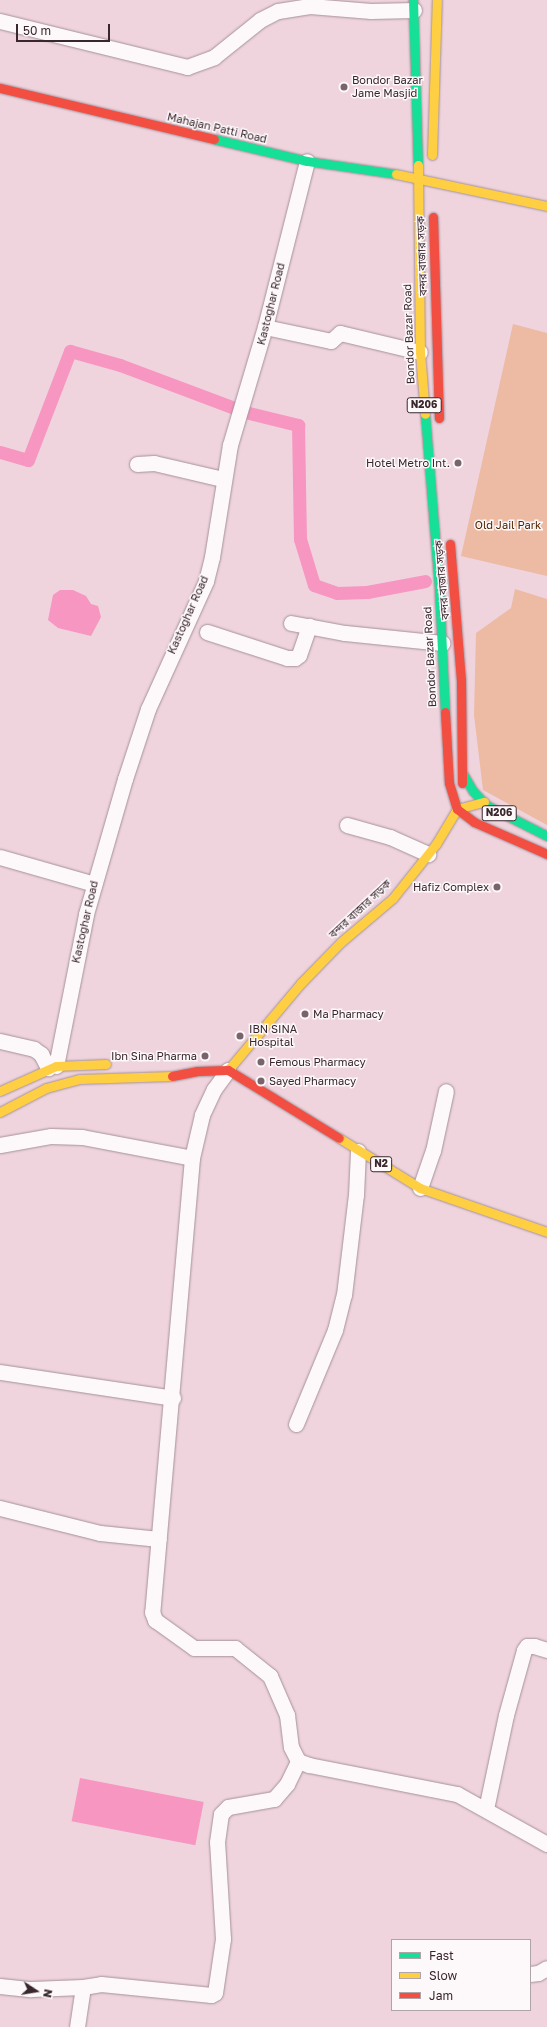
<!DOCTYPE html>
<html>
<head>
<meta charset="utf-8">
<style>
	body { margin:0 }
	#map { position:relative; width:547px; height:2027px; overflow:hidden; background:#efd4de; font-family:"Golos Text","Noto Sans Bengali",sans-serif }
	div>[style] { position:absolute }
	.green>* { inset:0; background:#edbaa4 }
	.water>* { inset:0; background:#f796c0; transform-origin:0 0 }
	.canal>* { height:13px; margin:-6.5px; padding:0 6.5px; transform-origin:6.5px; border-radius:6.5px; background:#f796c0 }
	.roads { filter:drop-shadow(0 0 1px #a69199) drop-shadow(0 0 1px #a69199) }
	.street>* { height:15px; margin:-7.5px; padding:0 7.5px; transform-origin:7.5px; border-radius:7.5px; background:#fdf9fa }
	.fast>* { height:9px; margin:-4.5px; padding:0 4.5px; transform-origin:4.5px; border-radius:4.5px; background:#16e098 }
	.slow>* { height:9px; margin:-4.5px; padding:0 4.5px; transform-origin:4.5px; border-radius:4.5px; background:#ffcf43 }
	.jam>* { height:9px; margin:-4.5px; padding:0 4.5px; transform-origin:4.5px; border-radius:4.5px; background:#f24e42 }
	.dots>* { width:11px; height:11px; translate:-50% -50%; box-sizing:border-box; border:2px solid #fdf8fa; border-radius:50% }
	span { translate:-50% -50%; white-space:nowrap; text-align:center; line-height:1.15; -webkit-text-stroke:3px #fdf8fa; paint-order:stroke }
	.shield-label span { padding:1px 3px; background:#fdf8fa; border:1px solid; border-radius:3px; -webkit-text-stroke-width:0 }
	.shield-label { font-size:10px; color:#39272e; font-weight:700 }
	.poi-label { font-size:11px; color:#39272e }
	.left { translate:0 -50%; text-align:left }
	.right { translate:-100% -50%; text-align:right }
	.street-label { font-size:11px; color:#39272e }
	.park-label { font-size:11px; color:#502502 }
	.legend { position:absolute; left:391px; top:1939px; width:140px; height:72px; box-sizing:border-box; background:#fdf8fa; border:1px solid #afa4a8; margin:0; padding:5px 7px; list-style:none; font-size:12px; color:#39272e }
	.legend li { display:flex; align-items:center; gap:8px; height:20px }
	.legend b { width:20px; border:1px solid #afa4a8 }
	.north { position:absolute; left:16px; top:1971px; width:40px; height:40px; -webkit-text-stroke:3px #fdf8fa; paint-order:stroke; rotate:102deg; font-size:11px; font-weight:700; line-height:16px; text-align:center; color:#39272e }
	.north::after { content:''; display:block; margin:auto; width:14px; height:18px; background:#39272e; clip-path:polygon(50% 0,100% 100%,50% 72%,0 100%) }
	.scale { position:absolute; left:16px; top:24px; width:94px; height:18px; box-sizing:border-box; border:2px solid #39272e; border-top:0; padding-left:5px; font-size:12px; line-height:14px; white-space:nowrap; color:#39272e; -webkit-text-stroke:3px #fdf8fa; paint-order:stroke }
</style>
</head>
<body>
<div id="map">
	<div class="green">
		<i style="clip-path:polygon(513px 324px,547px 333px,547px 576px,461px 556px)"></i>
		<i style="clip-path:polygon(515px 589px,547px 599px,547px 825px,483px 790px,474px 715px,476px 633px,511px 608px)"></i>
	</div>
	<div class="water">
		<i style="clip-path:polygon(60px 590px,73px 590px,86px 596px,91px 604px,98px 606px,101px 617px,91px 636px,58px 628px,48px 620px,53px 595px)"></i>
		<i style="left:80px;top:1778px;width:126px;height:44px;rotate:11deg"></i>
	</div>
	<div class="canal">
		<i style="left:0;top:452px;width:29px;rotate:16deg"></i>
		<i style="left:28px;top:460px;width:117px;rotate:-68.9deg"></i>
		<i style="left:70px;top:351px;width:52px;rotate:15.6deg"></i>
		<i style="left:120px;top:365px;width:134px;rotate:20.6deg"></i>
		<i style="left:245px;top:412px;width:55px;rotate:13.8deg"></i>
		<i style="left:298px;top:425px;width:114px;rotate:89deg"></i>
		<i style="left:300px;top:539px;width:48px;rotate:73.1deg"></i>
		<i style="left:314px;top:585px;width:24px;rotate:19deg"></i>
		<i style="left:337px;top:593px;width:30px;rotate:-2deg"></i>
		<i style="left:367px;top:592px;width:59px;rotate:-10.7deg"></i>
	</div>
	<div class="roads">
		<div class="street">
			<i style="left:0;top:21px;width:193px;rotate:13.8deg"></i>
			<i style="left:187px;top:67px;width:29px;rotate:-20deg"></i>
			<i style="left:214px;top:57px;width:59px;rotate:-38.8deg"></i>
			<i style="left:260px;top:20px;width:20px;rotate:-27deg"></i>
			<i style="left:278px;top:11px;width:32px;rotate:-9deg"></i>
			<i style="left:310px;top:6px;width:61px;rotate:4.7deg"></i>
			<i style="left:371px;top:11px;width:43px;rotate:-1.3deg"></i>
			<i style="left:265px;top:327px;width:67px;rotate:12deg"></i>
			<i style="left:331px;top:341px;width:12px;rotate:-42deg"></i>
			<i style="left:340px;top:333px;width:82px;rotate:13.4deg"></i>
			<i style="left:137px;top:464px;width:17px;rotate:-3deg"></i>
			<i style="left:154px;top:463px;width:71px;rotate:13.1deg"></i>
			<i style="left:291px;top:623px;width:55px;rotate:10.5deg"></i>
			<i style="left:345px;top:633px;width:98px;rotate:5.9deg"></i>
			<i style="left:207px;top:632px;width:84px;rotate:18deg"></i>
			<i style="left:287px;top:658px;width:8px"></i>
			<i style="left:295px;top:658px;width:5px;rotate:-37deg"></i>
			<i style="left:299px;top:655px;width:31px;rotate:-71deg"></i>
			<i style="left:347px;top:825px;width:45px;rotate:15.6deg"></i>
			<i style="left:390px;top:837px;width:42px;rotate:24.1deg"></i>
			<i style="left:0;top:857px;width:98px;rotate:16deg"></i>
			<i style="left:0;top:1041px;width:35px;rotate:13deg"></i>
			<i style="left:34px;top:1049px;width:9px;rotate:36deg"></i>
			<i style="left:41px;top:1054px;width:16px;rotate:63deg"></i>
			<i style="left:56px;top:1066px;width:155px;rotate:-78.8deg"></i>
			<i style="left:86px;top:914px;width:141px;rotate:-73.9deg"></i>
			<i style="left:125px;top:779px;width:74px;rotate:-71.8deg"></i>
			<i style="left:148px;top:709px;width:141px;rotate:-65.6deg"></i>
			<i style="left:206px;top:581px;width:25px;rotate:-76deg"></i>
			<i style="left:212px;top:557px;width:113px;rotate:-80.9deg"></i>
			<i style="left:230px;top:445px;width:123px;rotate:-73.5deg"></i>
			<i style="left:265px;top:327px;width:171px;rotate:-75.8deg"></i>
			<i style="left:228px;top:1070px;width:24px;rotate:126deg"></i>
			<i style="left:214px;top:1089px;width:29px;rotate:115deg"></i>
			<i style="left:202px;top:1115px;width:44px;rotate:103.1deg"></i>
			<i style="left:192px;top:1158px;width:456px;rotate:95deg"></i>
			<i style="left:152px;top:1612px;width:9px;rotate:69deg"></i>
			<i style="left:155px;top:1620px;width:48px;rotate:35.7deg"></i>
			<i style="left:194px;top:1648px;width:41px"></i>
			<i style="left:235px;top:1648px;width:45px;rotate:38.7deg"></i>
			<i style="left:270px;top:1676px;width:43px;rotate:66.4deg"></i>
			<i style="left:287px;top:1715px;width:32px;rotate:83deg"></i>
			<i style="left:291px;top:1747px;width:16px;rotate:63deg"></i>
			<i style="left:298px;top:1761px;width:12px;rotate:20deg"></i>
			<i style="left:309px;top:1765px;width:151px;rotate:11.1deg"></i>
			<i style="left:457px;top:1794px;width:103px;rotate:29.1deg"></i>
			<i style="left:0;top:1145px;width:52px;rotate:-10deg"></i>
			<i style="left:51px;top:1136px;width:31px;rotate:2deg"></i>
			<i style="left:82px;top:1137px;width:112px;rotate:10.8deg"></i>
			<i style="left:420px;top:1188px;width:39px;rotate:-71deg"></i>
			<i style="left:433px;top:1151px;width:61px;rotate:-77.8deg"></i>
			<i style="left:0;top:1372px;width:175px;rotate:8.5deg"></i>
			<i style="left:296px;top:1424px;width:102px;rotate:-67.5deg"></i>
			<i style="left:335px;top:1330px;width:36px;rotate:-76deg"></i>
			<i style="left:344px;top:1295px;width:101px;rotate:-83.2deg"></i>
			<i style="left:356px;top:1195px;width:44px;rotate:-87.4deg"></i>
			<i style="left:0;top:1508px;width:103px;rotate:14deg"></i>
			<i style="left:100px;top:1533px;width:59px;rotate:5.8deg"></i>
			<i style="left:486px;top:1809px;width:96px;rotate:-78deg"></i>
			<i style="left:506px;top:1715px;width:67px;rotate:-74.5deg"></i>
			<i style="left:524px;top:1650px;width:5px;rotate:-53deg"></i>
			<i style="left:527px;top:1646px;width:7px"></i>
			<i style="left:534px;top:1646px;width:14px;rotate:17deg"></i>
			<i style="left:530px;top:1974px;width:8px;rotate:-7deg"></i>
			<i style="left:538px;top:1973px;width:10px;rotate:-29deg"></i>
			<i style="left:0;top:1986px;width:31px;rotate:6deg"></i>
			<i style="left:31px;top:1989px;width:52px;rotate:-2.2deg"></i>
			<i style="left:77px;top:2027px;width:40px;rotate:-81.5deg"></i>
			<i style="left:83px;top:1987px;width:18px;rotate:-9deg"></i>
			<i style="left:101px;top:1984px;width:111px;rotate:5.7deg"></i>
			<i style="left:211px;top:1995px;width:4px;rotate:-27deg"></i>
			<i style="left:215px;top:1993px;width:55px;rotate:-81.6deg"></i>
			<i style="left:223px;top:1939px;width:97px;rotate:-93.5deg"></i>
			<i style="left:217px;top:1842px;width:28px;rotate:-82deg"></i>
			<i style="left:221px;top:1814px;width:10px;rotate:-45deg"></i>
			<i style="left:228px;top:1807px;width:47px;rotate:-9.9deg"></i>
			<i style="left:274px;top:1799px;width:20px;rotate:-49deg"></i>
			<i style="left:287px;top:1784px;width:25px;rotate:-64deg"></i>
		</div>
		<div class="fast">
			<i style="left:413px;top:0;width:165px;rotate:88.3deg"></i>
			<i style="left:214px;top:139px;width:96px;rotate:13.3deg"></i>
			<i style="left:307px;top:161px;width:90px;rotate:8.3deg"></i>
			<i style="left:425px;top:414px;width:176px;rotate:85.4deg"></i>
			<i style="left:439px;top:589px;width:123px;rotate:87.2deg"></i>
			<i style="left:463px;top:774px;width:20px;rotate:60deg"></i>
			<i style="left:473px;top:791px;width:19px;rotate:47deg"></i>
			<i style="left:486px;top:805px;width:68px;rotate:26.9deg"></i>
		</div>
		<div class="slow">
			<i style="left:432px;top:155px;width:155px;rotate:-88.2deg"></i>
			<i style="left:418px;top:165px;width:187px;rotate:89.4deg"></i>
			<i style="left:420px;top:352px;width:62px;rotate:85.4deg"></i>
			<i style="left:396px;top:174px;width:154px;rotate:12deg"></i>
			<i style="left:228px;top:1070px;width:114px;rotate:-50deg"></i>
			<i style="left:301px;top:983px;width:57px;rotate:-45.7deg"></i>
			<i style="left:341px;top:942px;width:68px;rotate:-40.2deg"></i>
			<i style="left:393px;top:898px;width:69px;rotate:-51.5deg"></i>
			<i style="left:436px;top:844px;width:41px;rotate:-59deg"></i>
			<i style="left:457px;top:809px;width:28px;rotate:-15deg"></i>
			<i style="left:0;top:1091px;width:61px;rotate:-24.1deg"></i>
			<i style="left:56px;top:1066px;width:50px;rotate:-2.3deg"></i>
			<i style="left:0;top:1112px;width:52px;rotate:-27.6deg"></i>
			<i style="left:46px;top:1088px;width:34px;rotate:-15deg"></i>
			<i style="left:79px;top:1079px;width:93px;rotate:-1.8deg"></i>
			<i style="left:339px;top:1138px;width:95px;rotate:31.7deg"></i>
			<i style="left:420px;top:1188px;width:134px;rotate:19.1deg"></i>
		</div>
		<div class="jam">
			<i style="left:0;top:88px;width:220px;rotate:13.4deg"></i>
			<i style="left:433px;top:217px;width:201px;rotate:88.3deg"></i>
			<i style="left:450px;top:544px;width:136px;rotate:85.4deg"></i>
			<i style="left:461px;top:680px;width:103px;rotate:89.4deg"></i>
			<i style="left:445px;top:712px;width:71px;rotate:86.8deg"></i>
			<i style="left:449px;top:783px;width:27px;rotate:73deg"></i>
			<i style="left:457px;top:809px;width:21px;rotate:37deg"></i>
			<i style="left:474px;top:822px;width:80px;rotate:23.7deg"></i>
			<i style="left:172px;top:1076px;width:26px;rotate:-11deg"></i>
			<i style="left:198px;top:1071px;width:30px;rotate:-2deg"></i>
			<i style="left:228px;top:1070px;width:130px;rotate:31.5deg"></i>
		</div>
	</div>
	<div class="dots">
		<i style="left:344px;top:87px;background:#79646c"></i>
		<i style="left:458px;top:463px;background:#79646c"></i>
		<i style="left:497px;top:887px;background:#79646c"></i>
		<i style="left:305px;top:1014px;background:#79646c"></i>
		<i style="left:240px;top:1036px;background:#79646c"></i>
		<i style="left:205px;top:1056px;background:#79646c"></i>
		<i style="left:261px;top:1062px;background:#79646c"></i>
		<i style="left:261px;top:1081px;background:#79646c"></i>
	</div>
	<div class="shield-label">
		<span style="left:424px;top:405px">N206</span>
		<span style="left:499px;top:813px">N206</span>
		<span style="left:381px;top:1164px">N2</span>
	</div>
	<div class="poi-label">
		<span class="left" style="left:352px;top:87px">Bondor Bazar<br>Jame Masjid</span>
		<span class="right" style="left:450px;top:463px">Hotel Metro Int.</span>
		<span class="right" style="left:489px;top:887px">Hafiz Complex</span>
		<span class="left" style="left:313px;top:1014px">Ma Pharmacy</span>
		<span class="left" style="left:249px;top:1036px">IBN SINA<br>Hospital</span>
		<span class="right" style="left:197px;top:1056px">Ibn Sina Pharma</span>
		<span class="left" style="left:269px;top:1062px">Femous Pharmacy</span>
		<span class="left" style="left:269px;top:1081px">Sayed Pharmacy</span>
	</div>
	<div class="street-label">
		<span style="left:217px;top:128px;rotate:13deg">Mahajan Patti Road</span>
		<span style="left:422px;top:256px;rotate:-92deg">বন্দর বাজার সড়ক</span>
		<span style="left:271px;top:304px;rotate:-76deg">Kastoghar Road</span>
		<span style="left:409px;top:334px;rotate:-92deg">Bondor Bazar Road</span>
		<span style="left:442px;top:580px;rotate:-95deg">বন্দর বাজার সড়ক</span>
		<span style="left:188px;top:615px;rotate:-66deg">Kastoghar Road</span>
		<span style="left:430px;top:657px;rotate:-93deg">Bondor Bazar Road</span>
		<span style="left:360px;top:909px;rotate:-43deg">বন্দর বাজার সড়ক</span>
		<span style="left:85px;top:922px;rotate:-77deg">Kastoghar Road</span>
	</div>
	<div class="park-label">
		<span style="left:508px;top:525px">Old Jail Park</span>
	</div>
	<ul class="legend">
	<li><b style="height:5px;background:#16e098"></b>Fast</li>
	<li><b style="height:5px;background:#ffcf43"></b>Slow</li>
	<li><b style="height:5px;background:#f24e42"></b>Jam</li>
	</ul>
	<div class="north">N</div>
	<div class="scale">50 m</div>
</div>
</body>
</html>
